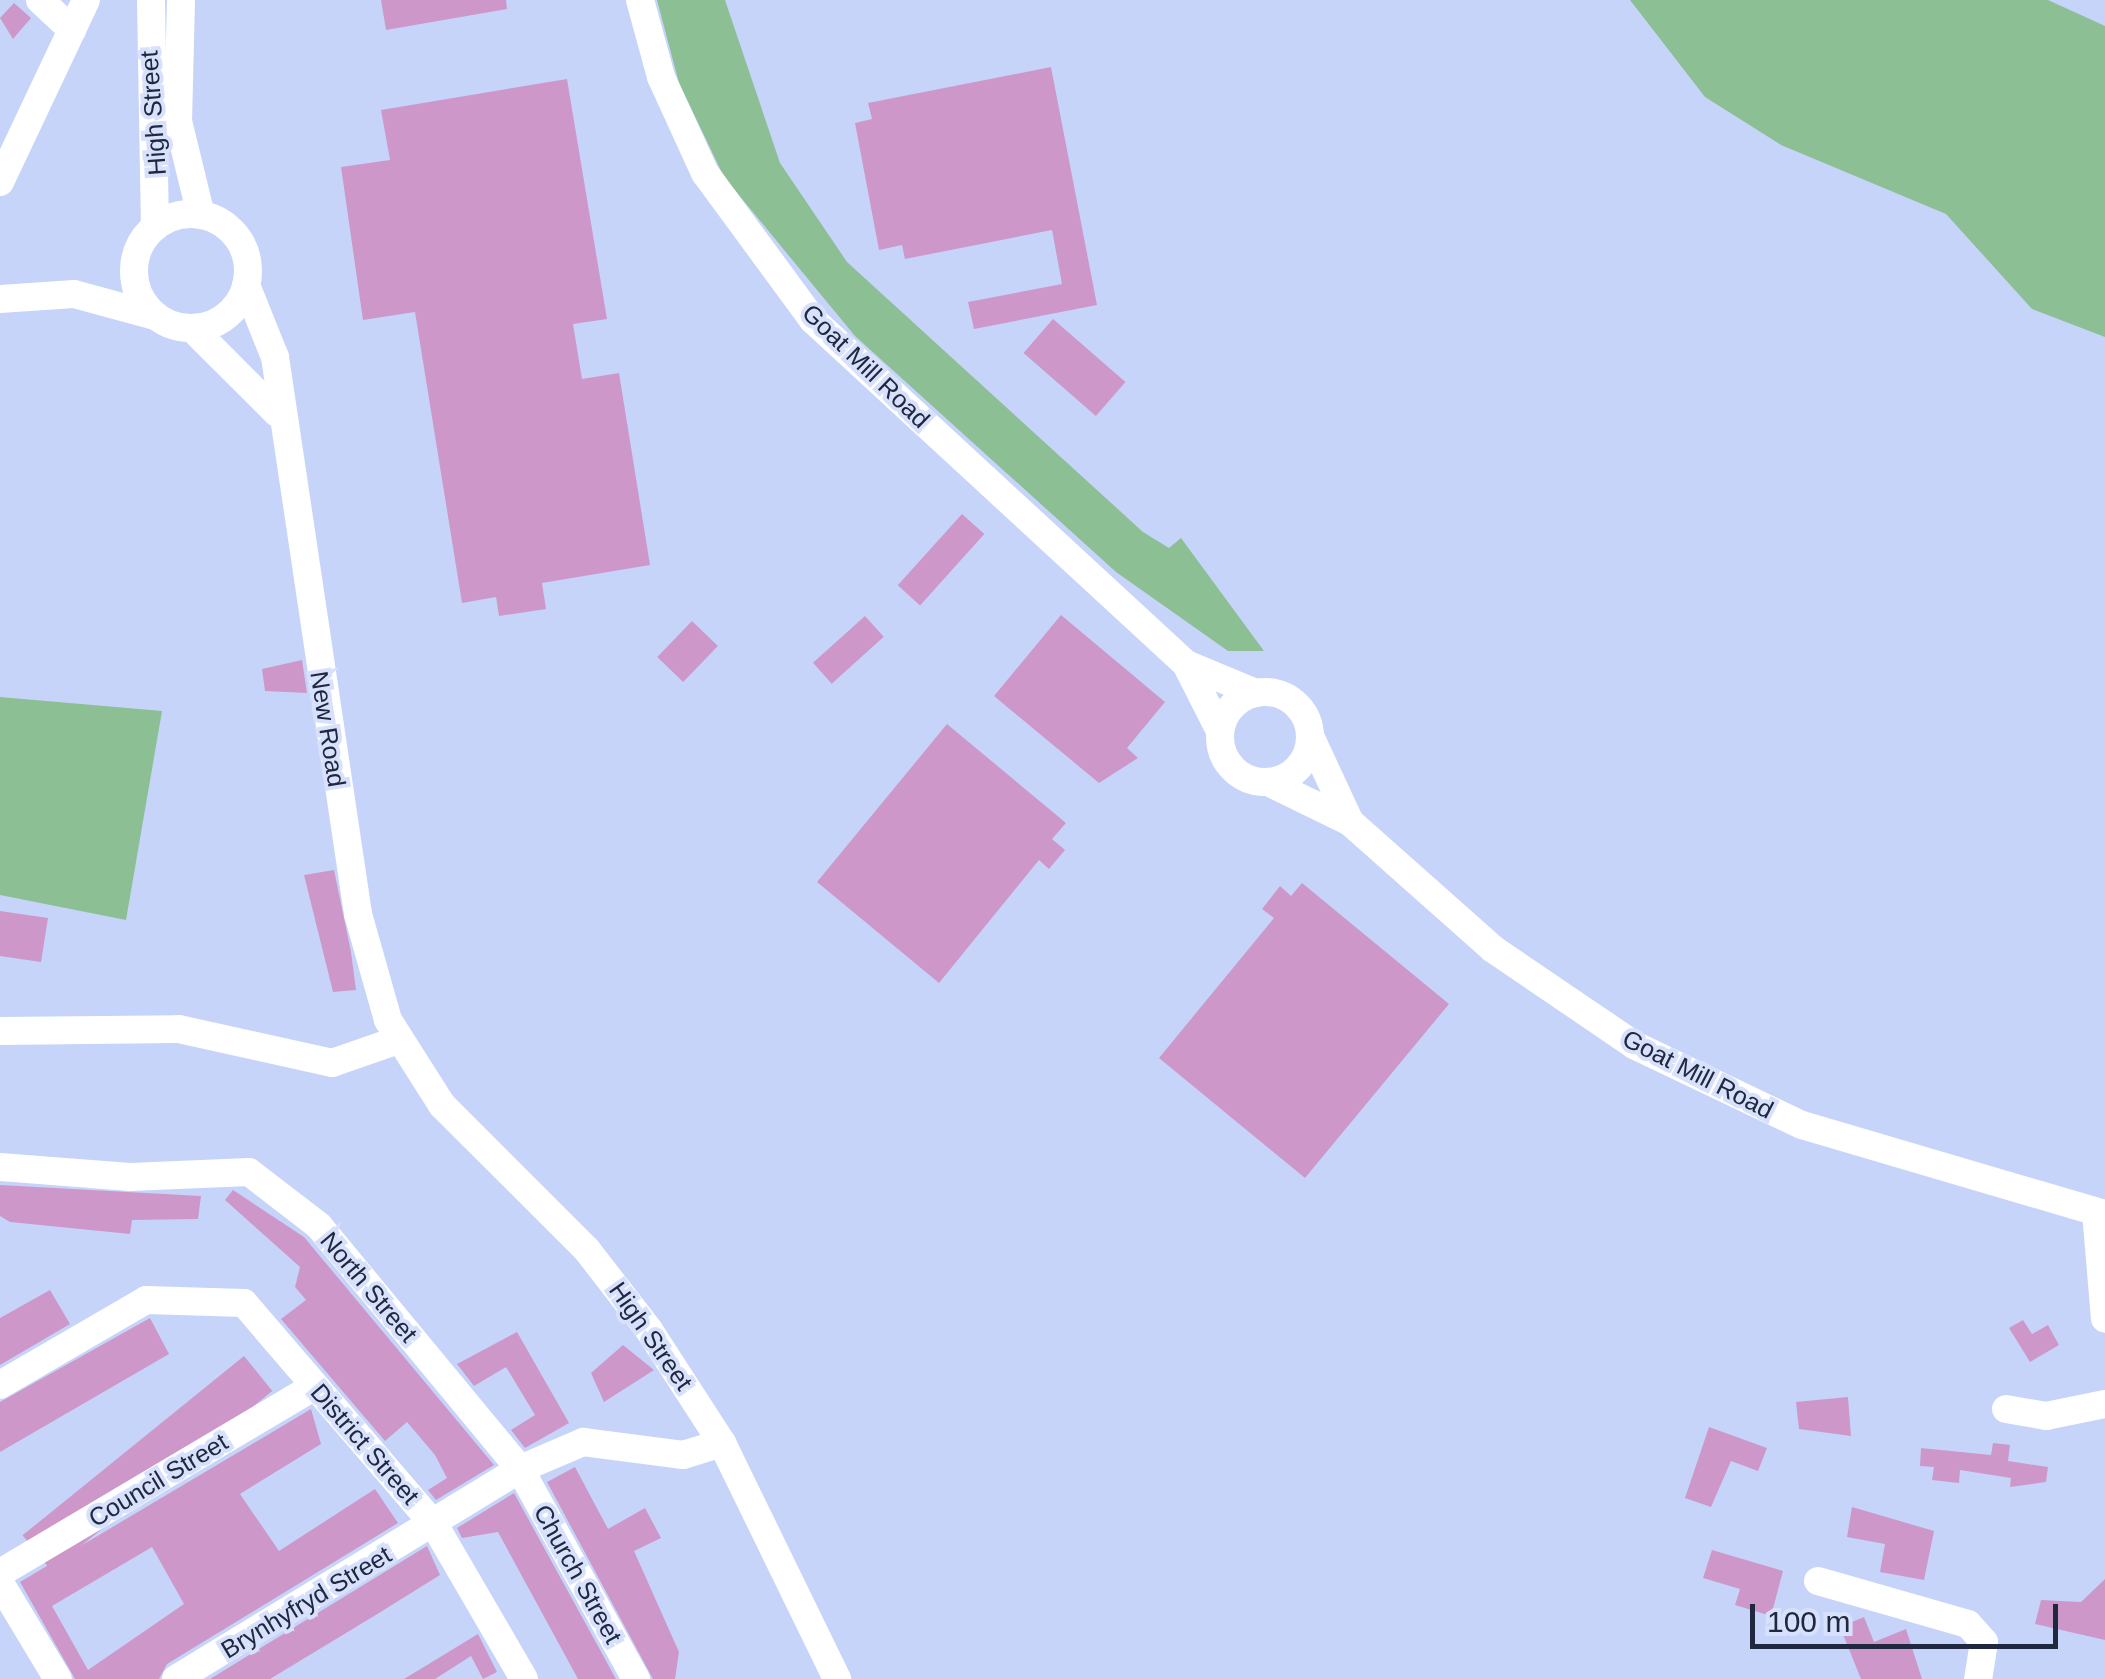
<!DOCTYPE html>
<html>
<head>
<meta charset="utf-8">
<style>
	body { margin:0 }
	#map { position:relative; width:2105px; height:1679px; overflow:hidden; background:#c6d4fa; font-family:Arial,sans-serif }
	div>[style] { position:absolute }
	.green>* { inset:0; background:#8cbf94 }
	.building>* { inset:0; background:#cd98c9; transform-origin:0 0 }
	.minor>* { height:28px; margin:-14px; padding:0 14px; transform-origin:14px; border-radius:14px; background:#fff }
	.minor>.ring { margin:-14px; padding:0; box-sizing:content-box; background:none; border:28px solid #fff; border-radius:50% }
	span { translate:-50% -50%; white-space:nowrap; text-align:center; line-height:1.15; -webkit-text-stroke:8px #d8e1fb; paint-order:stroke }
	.street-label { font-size:25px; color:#202840 }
	.scale { position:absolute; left:1750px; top:1604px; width:308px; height:45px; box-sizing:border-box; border:5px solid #202840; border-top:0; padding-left:12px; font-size:30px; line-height:35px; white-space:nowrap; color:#202840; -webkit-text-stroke:8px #d8e1fb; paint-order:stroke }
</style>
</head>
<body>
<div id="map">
	<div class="green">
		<i style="clip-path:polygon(657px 0,725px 0,780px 163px,847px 262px,1143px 532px,1169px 548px,1181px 538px,1264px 651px,1228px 651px,1116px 572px,855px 336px,724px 177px,679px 83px)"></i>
		<i style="clip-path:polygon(1630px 0,2048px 0,2105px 26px,2105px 337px,2032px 309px,1946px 214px,1781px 145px,1705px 97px)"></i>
		<i style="clip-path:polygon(0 697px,162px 711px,126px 920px,0 895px)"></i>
	</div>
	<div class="building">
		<i style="clip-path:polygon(381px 0,506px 0,507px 9px,386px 30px)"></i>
		<i style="clip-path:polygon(14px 3px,31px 18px,13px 39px,0 18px)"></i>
		<i style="clip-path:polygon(1051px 67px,1097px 305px,974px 329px,968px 302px,1062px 284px,1052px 230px,905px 259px,902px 245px,879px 250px,855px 123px,872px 119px,868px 103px)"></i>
		<i style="clip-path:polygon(567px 79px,607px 319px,573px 324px,582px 379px,619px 373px,650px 565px,542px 583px,546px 609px,499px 616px,496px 597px,462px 603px,415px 312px,363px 320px,341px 167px,390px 160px,381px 110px)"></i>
		<i style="left:1053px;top:319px;width:96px;height:45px;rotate:41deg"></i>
		<i style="left:962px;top:514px;width:30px;height:96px;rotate:42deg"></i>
		<i style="clip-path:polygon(1061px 615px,1165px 702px,1127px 748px,1138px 758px,1099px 783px,994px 696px)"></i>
		<i style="left:865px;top:616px;width:28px;height:70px;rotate:48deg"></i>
		<i style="left:692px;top:621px;width:36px;height:50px;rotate:44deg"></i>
		<i style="clip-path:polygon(302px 660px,307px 693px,265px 691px,262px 669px)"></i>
		<i style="clip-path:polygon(947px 724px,1066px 823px,1052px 839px,1065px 850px,1049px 869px,1039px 860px,939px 983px,817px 882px)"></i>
		<i style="clip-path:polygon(334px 870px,351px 952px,356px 990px,333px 992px,304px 875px)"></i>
		<i style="clip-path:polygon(1302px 883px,1449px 1004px,1305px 1178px,1159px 1058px,1274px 918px,1262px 909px,1280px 886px,1291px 896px)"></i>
		<i style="clip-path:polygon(0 911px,48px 918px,41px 962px,0 956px)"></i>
		<i style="clip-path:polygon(0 1185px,201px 1196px,198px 1219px,132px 1220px,130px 1234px,10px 1222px,0 1216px)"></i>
		<i style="clip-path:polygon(233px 1190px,304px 1237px,494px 1465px,436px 1500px,428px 1490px,447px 1478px,435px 1455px,407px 1422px,385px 1441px,281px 1319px,306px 1300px,295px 1287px,300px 1267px,225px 1200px)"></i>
		<i style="clip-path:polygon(50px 1290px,70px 1324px,0 1365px,0 1318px)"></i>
		<i style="clip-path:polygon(150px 1318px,169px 1354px,0 1452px,0 1402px)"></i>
		<i style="clip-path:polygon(2023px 1320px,2032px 1334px,2048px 1325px,2059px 1345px,2030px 1362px,2009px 1328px)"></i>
		<i style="clip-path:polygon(517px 1332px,569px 1423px,525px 1448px,511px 1430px,535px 1415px,506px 1367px,474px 1386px,457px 1364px)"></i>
		<i style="clip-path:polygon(623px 1345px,654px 1370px,604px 1402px,591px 1373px)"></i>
		<i style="left:244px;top:1356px;width:45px;height:285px;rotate:51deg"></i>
		<i style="clip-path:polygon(1848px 1397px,1851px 1436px,1799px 1429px,1796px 1402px)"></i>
		<i style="clip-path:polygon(evenodd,311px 1409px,321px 1444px,240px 1494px,279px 1551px,375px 1489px,398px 1523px,167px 1664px,159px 1679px,75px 1679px,20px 1582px,311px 1409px,152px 1547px,184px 1604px,88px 1670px,52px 1606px,152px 1547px)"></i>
		<i style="clip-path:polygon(1709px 1427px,1767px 1448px,1758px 1471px,1731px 1461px,1711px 1507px,1685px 1498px)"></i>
		<i style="clip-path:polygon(1993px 1443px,2010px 1445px,2008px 1461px,2048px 1467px,2046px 1482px,2010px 1487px,2011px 1478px,1960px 1470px,1959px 1483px,1932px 1480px,1934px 1467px,1920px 1466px,1921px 1448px,1991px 1455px)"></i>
		<i style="clip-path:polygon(575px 1467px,608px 1529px,645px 1508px,661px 1538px,634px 1551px,679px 1652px,675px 1679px,653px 1679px,547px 1482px)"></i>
		<i style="clip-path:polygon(514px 1493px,616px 1679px,578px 1679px,498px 1532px,462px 1538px,457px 1528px)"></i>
		<i style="clip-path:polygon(1852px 1507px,1934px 1531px,1924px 1580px,1880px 1572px,1885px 1544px,1847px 1537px)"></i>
		<i style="clip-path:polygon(427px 1546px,440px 1575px,379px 1613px,270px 1679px,210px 1679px)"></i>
		<i style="clip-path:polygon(1712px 1550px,1783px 1571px,1771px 1616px,1735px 1605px,1740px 1589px,1703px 1578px)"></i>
		<i style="clip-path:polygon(2105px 1579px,2105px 1640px,2035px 1624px,2041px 1600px,2081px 1602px)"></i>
		<i style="clip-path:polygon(1864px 1617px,1874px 1642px,1906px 1629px,1922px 1679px,1861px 1679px,1840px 1627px)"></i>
		<i style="clip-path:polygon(478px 1634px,497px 1672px,483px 1679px,471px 1656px,435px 1679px,404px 1679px)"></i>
	</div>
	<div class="minor">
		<i style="left:40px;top:0;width:44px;rotate:43.2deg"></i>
		<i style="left:151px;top:0;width:227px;rotate:89deg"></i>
		<i style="left:181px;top:0;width:121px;rotate:91.4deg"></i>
		<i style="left:178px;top:121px;width:97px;rotate:76.3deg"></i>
		<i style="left:640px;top:0;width:80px;rotate:74.7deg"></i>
		<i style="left:661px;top:77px;width:106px;rotate:65.4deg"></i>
		<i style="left:705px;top:173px;width:182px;rotate:53.7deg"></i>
		<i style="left:813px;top:320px;width:507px;rotate:42.68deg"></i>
		<i style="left:1186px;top:664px;width:75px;rotate:63.1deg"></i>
		<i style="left:0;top:182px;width:201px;rotate:-64.7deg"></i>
		<i class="ring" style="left:134px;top:214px;width:86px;height:86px"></i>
		<i style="left:246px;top:285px;width:78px;rotate:68.1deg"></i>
		<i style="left:275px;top:357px;width:563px;rotate:81.52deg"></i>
		<i style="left:358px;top:914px;width:110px;rotate:74.2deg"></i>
		<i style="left:388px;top:1020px;width:101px;rotate:57.6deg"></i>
		<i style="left:442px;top:1105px;width:205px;rotate:45deg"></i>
		<i style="left:587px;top:1250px;width:101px;rotate:52.2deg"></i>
		<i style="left:649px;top:1330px;width:135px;rotate:57.1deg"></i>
		<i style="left:722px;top:1443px;width:263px;rotate:64deg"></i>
		<i style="left:0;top:299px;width:74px;rotate:-3.9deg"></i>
		<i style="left:74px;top:294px;width:84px;rotate:15.2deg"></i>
		<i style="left:192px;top:328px;width:120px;rotate:45deg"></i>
		<i style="left:1186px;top:664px;width:76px;rotate:22.5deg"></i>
		<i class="ring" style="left:1220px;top:692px;width:62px;height:62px"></i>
		<i style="left:1310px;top:736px;width:95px;rotate:65.1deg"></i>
		<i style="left:1268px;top:782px;width:91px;rotate:26deg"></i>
		<i style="left:1350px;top:822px;width:191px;rotate:41.6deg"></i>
		<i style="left:1493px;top:949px;width:171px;rotate:34.2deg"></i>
		<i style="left:1634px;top:1045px;width:186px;rotate:25.5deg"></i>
		<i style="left:1802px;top:1125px;width:316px;rotate:16.4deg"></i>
		<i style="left:0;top:1031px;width:179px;rotate:-0.6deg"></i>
		<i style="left:179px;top:1029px;width:157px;rotate:12.5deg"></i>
		<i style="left:332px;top:1063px;width:70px;rotate:-19.2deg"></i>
		<i style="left:0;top:1167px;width:130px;rotate:4.4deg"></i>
		<i style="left:130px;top:1177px;width:119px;rotate:-2.4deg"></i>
		<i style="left:249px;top:1172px;width:88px;rotate:37.6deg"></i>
		<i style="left:319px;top:1226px;width:315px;rotate:50.4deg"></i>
		<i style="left:520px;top:1469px;width:240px;rotate:61.1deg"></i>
		<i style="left:2096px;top:1212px;width:107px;rotate:85.2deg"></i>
		<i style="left:0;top:1385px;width:169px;rotate:-30.2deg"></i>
		<i style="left:146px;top:1300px;width:98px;rotate:1.8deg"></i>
		<i style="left:244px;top:1303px;width:294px;rotate:49.4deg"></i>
		<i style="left:435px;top:1526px;width:177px;rotate:59.8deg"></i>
		<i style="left:2006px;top:1409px;width:41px;rotate:9.9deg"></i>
		<i style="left:2046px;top:1416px;width:60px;rotate:-11.5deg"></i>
		<i style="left:0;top:1573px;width:366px;rotate:-30.7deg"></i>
		<i style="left:1818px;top:1581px;width:156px;rotate:16deg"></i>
		<i style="left:1968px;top:1624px;width:24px;rotate:48deg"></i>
		<i style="left:1984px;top:1642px;width:37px;rotate:99deg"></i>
		<i style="left:0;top:1583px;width:112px;rotate:58.9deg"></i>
		<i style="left:176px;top:1679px;width:403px;rotate:-31.4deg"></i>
		<i style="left:520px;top:1469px;width:69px;rotate:-23.2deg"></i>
		<i style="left:583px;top:1442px;width:101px;rotate:7.4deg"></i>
		<i style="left:683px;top:1455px;width:41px;rotate:-17.1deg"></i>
	</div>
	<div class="street-label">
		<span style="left:153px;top:113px;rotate:-94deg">High Street</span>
		<span style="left:866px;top:366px;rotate:44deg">Goat Mill Road</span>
		<span style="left:328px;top:729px;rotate:81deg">New Road</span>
		<span style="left:1698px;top:1074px;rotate:27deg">Goat Mill Road</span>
		<span style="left:369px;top:1287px;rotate:50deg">North Street</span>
		<span style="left:651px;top:1336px;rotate:55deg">High Street</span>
		<span style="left:365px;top:1444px;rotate:49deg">District Street</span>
		<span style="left:158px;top:1480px;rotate:-31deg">Council Street</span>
		<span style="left:578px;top:1574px;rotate:61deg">Church Street</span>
		<span style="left:306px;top:1602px;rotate:-31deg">Brynhyfryd Street</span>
	</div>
	<div class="scale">100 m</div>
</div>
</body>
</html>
